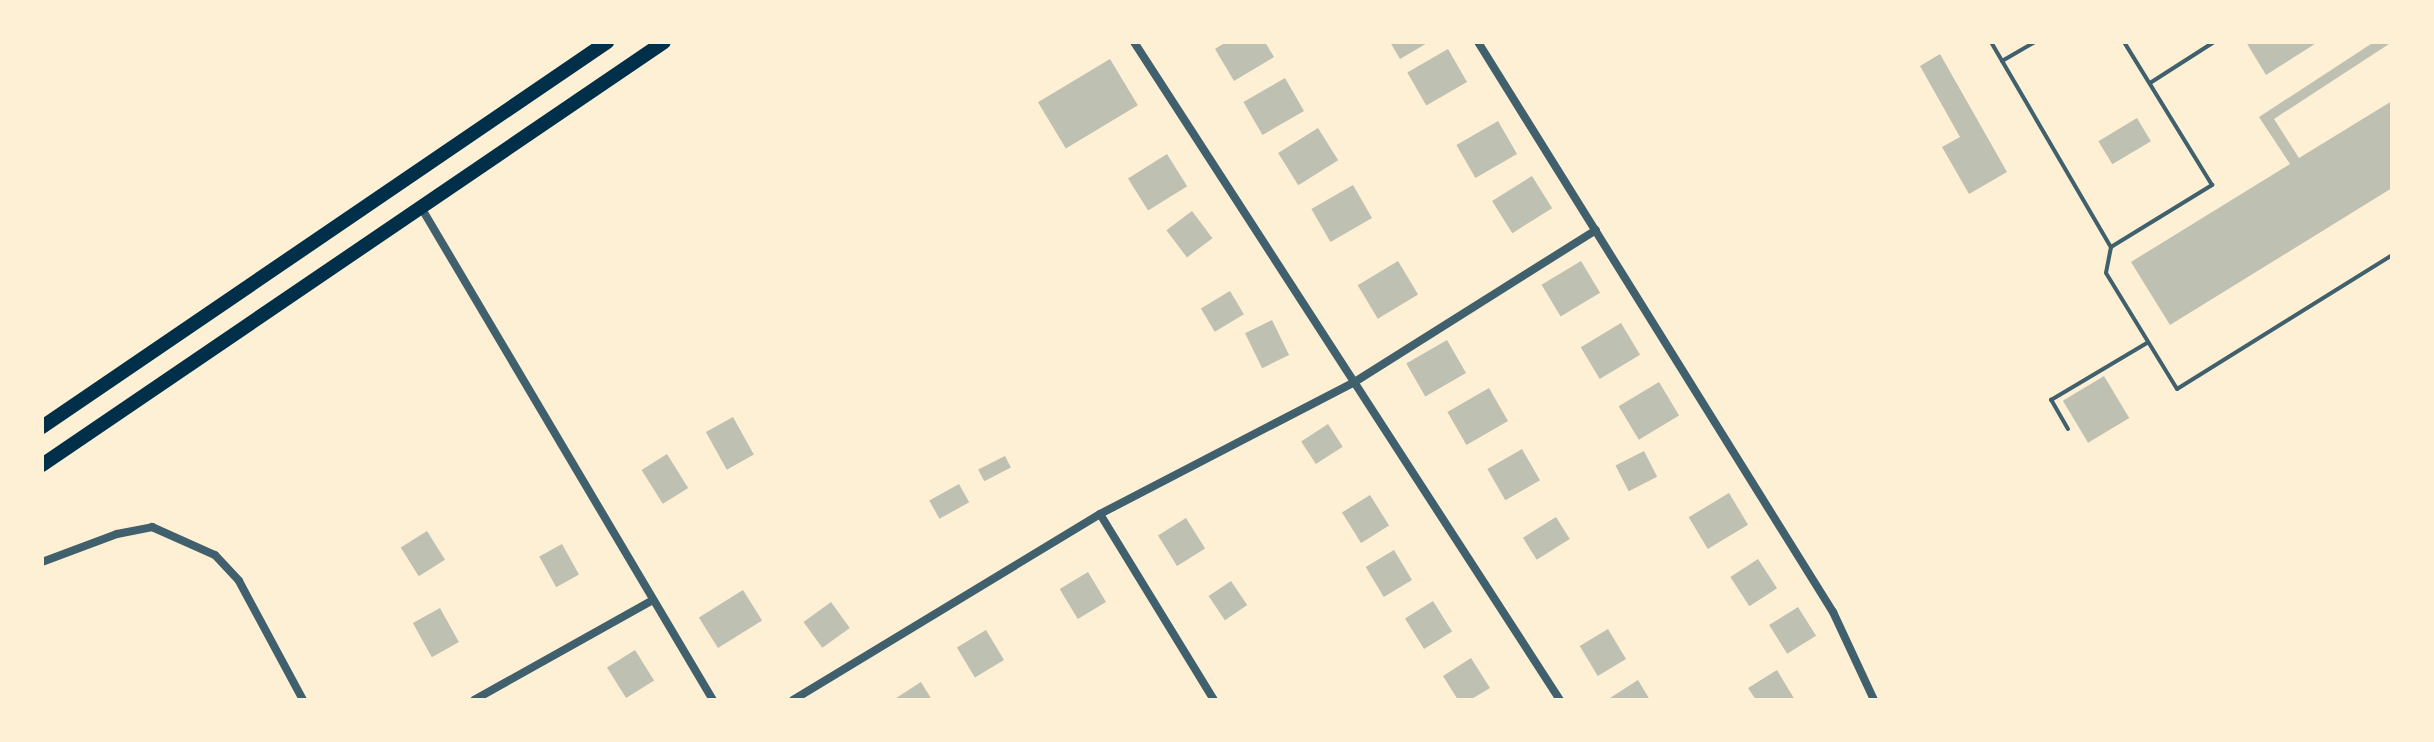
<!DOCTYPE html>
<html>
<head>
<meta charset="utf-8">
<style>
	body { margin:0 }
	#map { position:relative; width:2434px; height:742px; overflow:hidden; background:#fdf0d5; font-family:Mulish,sans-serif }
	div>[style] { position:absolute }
	.building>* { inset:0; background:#bec0b2; transform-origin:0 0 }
	.service>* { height:4px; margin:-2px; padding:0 2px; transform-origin:2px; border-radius:2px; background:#3f606c }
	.minor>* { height:8px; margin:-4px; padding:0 4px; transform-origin:4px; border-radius:4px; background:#3f606c }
	.primary>* { height:14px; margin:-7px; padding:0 7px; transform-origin:7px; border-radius:7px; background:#003049 }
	span { translate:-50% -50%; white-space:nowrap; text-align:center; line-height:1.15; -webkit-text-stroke:8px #fdf0d5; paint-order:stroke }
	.frame { position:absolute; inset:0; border:44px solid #fdf0d5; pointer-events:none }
</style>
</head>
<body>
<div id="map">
	<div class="building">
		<i style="clip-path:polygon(1226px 42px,1265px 42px,1274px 57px,1234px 81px,1215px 49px)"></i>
		<i style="clip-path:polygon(1390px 42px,1429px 42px,1400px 59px)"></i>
		<i style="clip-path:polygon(2246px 42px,2318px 42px,2266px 75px)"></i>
		<i style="clip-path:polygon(2374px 42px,2392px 42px,2274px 119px,2299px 158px,2392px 101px,2392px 188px,2170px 325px,2131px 262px,2290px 164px,2259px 117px)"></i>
		<i style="left:1448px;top:49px;width:38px;height:47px;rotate:60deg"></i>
		<i style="clip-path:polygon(1940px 54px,2007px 172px,1969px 194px,1942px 147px,1960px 137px,1920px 66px)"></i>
		<i style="left:1110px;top:59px;width:54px;height:84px;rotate:59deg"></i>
		<i style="left:1285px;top:78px;width:38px;height:48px;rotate:60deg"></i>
		<i style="left:2137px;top:118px;width:27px;height:45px;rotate:59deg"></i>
		<i style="left:1498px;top:121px;width:38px;height:48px;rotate:60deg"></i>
		<i style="left:1318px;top:128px;width:38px;height:47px;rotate:58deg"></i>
		<i style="left:1167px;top:154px;width:38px;height:46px;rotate:58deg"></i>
		<i style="left:1532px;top:176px;width:38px;height:47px;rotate:58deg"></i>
		<i style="left:1353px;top:185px;width:38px;height:48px;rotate:60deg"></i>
		<i style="left:1192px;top:211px;width:34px;height:32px;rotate:53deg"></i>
		<i style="left:1398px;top:261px;width:39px;height:47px;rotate:59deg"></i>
		<i style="left:1581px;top:261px;width:37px;height:46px;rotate:59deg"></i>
		<i style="left:1230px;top:291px;width:27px;height:34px;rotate:59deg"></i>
		<i style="left:1272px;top:320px;width:39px;height:30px;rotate:64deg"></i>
		<i style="left:1621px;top:323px;width:37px;height:47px;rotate:59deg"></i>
		<i style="left:1447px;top:340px;width:38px;height:47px;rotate:60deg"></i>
		<i style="left:2104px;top:376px;width:49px;height:48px;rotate:59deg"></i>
		<i style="left:1659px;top:382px;width:39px;height:47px;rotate:59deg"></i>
		<i style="left:1489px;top:388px;width:38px;height:48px;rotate:60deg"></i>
		<i style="left:733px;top:417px;width:43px;height:31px;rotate:61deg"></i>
		<i style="left:1328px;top:424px;width:27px;height:32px;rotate:57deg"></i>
		<i style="left:1522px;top:449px;width:36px;height:40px;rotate:60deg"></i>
		<i style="left:1644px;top:451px;width:29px;height:32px;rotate:63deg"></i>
		<i style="left:667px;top:454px;width:40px;height:30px;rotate:58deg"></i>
		<i style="left:1005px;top:456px;width:13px;height:30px;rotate:63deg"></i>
		<i style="left:959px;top:484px;width:21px;height:34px;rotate:61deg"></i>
		<i style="left:1729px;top:493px;width:37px;height:47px;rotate:59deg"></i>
		<i style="left:1370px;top:495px;width:36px;height:33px;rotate:58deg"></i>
		<i style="left:1556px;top:517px;width:26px;height:39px;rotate:58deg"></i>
		<i style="left:1186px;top:518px;width:36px;height:33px;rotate:58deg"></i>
		<i style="left:427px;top:531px;width:34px;height:31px;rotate:58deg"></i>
		<i style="left:562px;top:544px;width:35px;height:26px;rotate:61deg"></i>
		<i style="left:1394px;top:550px;width:35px;height:33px;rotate:59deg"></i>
		<i style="left:1758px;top:559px;width:35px;height:33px;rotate:57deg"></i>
		<i style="left:1088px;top:572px;width:35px;height:33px;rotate:59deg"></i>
		<i style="left:1231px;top:581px;width:29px;height:27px;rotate:56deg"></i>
		<i style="left:743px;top:590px;width:36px;height:52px;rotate:58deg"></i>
		<i style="left:1433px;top:601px;width:36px;height:33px;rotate:58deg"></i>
		<i style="left:831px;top:602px;width:32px;height:34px;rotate:54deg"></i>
		<i style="left:1798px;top:607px;width:34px;height:34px;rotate:58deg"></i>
		<i style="left:440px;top:608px;width:39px;height:31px;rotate:61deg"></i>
		<i style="left:1608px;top:629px;width:35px;height:33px;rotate:59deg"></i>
		<i style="left:986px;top:630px;width:35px;height:34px;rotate:59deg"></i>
		<i style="left:635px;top:650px;width:36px;height:33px;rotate:58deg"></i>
		<i style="clip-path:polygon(1471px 658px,1490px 688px,1470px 700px,1458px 700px,1443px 676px)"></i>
		<i style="clip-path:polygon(1777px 670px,1795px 700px,1756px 700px,1748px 688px)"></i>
		<i style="clip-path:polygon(1638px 680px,1650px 700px,1611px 700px,1610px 698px)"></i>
		<i style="clip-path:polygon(921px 682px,932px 700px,893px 700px)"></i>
	</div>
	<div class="service">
		<i style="left:1991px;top:42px;width:238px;rotate:59.7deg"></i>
		<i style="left:2111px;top:247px;width:26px;rotate:101deg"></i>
		<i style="left:2106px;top:273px;width:136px;rotate:58.5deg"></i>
		<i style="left:2177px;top:389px;width:253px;rotate:-31.9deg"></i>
		<i style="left:2002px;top:61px;width:38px;rotate:-30deg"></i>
		<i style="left:2392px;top:70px;width:4px;rotate:90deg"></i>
		<i style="left:2150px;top:83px;width:76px;rotate:-32.6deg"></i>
		<i style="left:2111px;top:247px;width:119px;rotate:-31.5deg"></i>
		<i style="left:2212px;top:185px;width:168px;rotate:-121.6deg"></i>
		<i style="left:2068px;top:429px;width:34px;rotate:-120deg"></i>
		<i style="left:2051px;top:400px;width:112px;rotate:-30.7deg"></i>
	</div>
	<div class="minor">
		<i style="left:1134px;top:42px;width:784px;rotate:57.08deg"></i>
		<i style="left:1478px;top:42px;width:672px;rotate:58.09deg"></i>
		<i style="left:1833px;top:612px;width:97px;rotate:65deg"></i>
		<i style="left:422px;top:209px;width:571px;rotate:59.35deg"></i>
		<i style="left:1100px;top:514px;width:218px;rotate:58.5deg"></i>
		<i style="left:42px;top:562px;width:80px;rotate:-20.5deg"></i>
		<i style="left:117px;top:534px;width:36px;rotate:-11deg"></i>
		<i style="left:152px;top:527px;width:69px;rotate:24deg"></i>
		<i style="left:215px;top:555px;width:35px;rotate:47deg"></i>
		<i style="left:239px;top:581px;width:135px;rotate:61.7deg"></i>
		<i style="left:474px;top:700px;width:205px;rotate:-29.2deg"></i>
		<i style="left:793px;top:700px;width:359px;rotate:-31.2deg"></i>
		<i style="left:1100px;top:514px;width:285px;rotate:-27.4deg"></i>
		<i style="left:1353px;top:383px;width:287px;rotate:-32.2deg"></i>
	</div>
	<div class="primary">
		<i style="left:42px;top:427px;width:684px;rotate:-34.27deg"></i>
		<i style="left:42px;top:465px;width:752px;rotate:-34.22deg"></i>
	</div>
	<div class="frame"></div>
</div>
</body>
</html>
